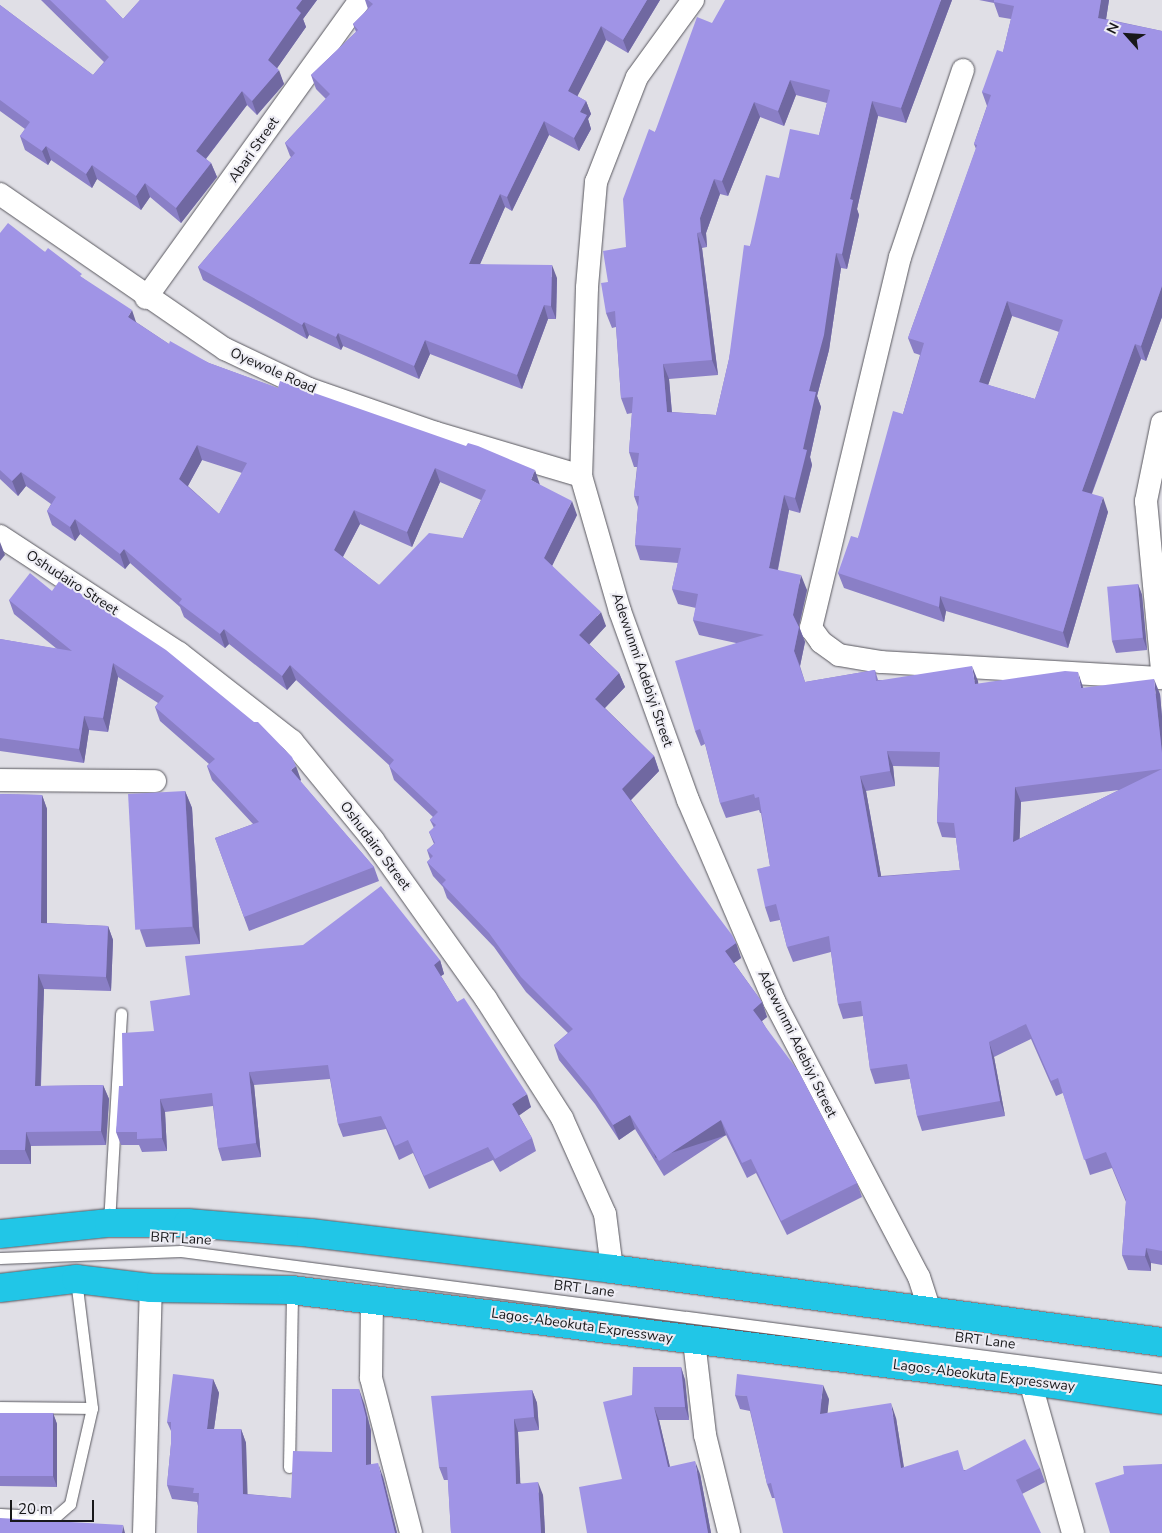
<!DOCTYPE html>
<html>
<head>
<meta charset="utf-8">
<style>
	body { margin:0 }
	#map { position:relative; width:1162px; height:1533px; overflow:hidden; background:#e0dfe6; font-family:"Nunito Sans",sans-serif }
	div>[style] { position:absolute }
	.roads { filter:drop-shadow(0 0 1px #59585f) drop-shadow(0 0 1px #59585f) }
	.lane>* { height:11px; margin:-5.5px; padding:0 5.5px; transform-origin:5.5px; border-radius:5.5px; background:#fff }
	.street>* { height:22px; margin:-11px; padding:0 11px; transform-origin:11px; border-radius:11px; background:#fff }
	.highway>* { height:28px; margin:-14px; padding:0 14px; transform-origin:14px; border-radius:14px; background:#21c6e7 }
	.wall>* { inset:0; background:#8a7fc6 }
	.shaded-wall>* { inset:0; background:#7068a1; transform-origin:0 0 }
	.building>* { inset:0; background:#a094e6; transform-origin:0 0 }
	span { translate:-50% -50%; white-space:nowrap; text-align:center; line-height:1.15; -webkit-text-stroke:4px #edecf4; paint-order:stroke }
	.street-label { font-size:14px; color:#18181a }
	.north { position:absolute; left:1102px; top:10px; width:50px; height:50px; -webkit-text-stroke:4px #edecf4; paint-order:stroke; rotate:296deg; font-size:14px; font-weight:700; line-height:20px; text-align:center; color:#18181a }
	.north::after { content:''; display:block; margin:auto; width:18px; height:22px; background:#18181a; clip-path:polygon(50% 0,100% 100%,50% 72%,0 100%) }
	.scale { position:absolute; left:10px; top:1500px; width:84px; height:22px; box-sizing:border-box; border:2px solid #18181a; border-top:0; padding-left:6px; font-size:15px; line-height:18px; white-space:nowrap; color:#18181a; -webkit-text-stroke:4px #edecf4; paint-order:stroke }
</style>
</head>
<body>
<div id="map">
	<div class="roads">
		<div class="lane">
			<i style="left:109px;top:1223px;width:210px;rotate:-86.7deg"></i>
			<i style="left:0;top:1258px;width:181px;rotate:-2.2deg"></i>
			<i style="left:181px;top:1251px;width:989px;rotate:7.43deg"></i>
			<i style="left:0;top:1407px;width:92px;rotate:0.6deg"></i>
			<i style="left:289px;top:1467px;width:177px;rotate:-89deg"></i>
			<i style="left:0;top:1514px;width:55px;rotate:3.1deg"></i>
			<i style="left:55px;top:1517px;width:20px;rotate:-41deg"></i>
			<i style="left:70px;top:1504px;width:98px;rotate:-77.1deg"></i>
			<i style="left:92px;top:1408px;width:130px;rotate:-97.1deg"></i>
		</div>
		<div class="street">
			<i style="left:693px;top:0;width:95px;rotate:126deg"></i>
			<i style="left:637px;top:77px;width:113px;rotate:111.3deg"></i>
			<i style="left:596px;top:182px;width:106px;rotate:94.9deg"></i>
			<i style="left:587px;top:288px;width:188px;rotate:91.8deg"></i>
			<i style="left:581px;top:476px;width:141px;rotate:73.9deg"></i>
			<i style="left:620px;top:611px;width:201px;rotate:70.2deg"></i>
			<i style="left:688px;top:800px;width:219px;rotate:66.8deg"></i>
			<i style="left:774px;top:1001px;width:312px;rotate:62.3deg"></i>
			<i style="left:919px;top:1277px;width:38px;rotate:72deg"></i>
			<i style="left:963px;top:70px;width:197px;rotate:108.6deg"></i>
			<i style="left:900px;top:257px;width:382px;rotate:103.5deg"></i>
			<i style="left:811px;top:628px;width:17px;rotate:54deg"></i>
			<i style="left:821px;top:642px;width:22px;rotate:36deg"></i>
			<i style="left:839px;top:655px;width:43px;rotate:9.5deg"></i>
			<i style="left:881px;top:662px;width:281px;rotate:3.3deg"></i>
			<i style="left:0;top:194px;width:273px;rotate:34.6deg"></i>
			<i style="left:225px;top:349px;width:93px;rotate:25.5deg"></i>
			<i style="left:309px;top:389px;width:134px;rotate:19.1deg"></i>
			<i style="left:436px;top:433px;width:151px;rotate:16.5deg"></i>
			<i style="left:146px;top:298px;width:367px;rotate:-54.3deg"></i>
			<i style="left:1162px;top:423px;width:80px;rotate:101.6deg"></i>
			<i style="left:1146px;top:501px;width:170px;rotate:84.6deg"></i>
			<i style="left:0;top:536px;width:214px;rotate:33.2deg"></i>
			<i style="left:179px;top:653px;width:143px;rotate:37.9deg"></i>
			<i style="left:292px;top:741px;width:128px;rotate:50.7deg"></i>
			<i style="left:373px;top:840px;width:195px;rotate:54.6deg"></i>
			<i style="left:486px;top:999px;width:141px;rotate:57.4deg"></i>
			<i style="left:562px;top:1118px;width:105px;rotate:65.9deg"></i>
			<i style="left:605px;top:1214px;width:55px;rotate:82.7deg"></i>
			<i style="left:0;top:780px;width:155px;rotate:0.4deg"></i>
			<i style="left:372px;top:1299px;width:79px;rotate:90.7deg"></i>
			<i style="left:371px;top:1378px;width:160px;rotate:75.5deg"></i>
			<i style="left:694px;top:1341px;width:95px;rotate:83.3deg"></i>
			<i style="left:705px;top:1435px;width:101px;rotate:76.2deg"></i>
			<i style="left:1030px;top:1381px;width:158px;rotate:74.2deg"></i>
			<i style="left:144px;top:1533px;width:245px;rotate:-88.4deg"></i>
		</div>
		<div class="highway">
			<i style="left:0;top:1234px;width:110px;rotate:-5.8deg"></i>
			<i style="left:109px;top:1223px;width:79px"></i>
			<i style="left:188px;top:1223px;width:123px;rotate:4.6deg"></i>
			<i style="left:311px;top:1233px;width:303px;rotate:6.8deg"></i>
			<i style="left:612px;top:1269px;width:555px;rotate:7.56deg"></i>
			<i style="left:0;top:1288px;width:77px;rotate:-6.8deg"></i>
			<i style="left:76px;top:1279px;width:76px;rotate:6.8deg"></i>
			<i style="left:151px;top:1288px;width:141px;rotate:0.8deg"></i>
			<i style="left:292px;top:1290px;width:744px;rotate:7.03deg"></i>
			<i style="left:1030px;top:1381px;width:133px;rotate:8.2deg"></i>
		</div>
	</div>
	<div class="wall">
		<i style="clip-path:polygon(41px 0,105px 0,123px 19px,140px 0,317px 0,303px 19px,306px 27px,277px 68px,284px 84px,257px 115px,247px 105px,206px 159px,211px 163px,217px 177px,181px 223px,150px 197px,141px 210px,97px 179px,92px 188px,51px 160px,48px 165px,25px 150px,20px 136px,25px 129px,0 111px,0 5px,93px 75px,104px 62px)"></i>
		<i style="clip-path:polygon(365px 0,660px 0,628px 53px,606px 40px,577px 96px,586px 101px,591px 114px,588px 119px,591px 129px,579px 151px,549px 135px,512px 211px,505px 207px,480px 264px,557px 278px,556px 319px,548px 319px,522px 389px,430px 354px,419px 379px,343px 346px,341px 350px,309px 335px,307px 339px,203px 280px,198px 267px,291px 157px,290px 156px,285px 143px,326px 99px,316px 89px,311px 75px,356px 32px,353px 24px,368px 9px)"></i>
		<i style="clip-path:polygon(evenodd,952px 0,906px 123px,878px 116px,857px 209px,859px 215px,847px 269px,841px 268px,829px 350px,817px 396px,821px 407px,810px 457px,812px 465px,800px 513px,789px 510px,778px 570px,807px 590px,799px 626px,805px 642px,800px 666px,805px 682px,875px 670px,878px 680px,978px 681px,978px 684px,1083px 688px,1160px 694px,1162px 717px,1162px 1265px,1151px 1263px,1151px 1271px,1128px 1270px,1122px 1255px,1126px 1202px,1112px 1168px,1090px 1175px,1063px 1093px,1056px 1096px,1031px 1039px,994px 1057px,1005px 1116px,922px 1131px,917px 1116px,910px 1079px,875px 1084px,870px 1069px,863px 1016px,843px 1019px,838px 1004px,831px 952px,793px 962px,787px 947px,780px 920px,770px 922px,765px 907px,770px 866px,761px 813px,760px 813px,759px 810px,726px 818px,720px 803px,705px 744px,701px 746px,695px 731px,736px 643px,699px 635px,693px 620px,696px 608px,678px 604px,672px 589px,678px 563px,640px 560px,635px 545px,638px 507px,634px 496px,637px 467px,634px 467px,629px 452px,632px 413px,627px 414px,621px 398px,616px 327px,612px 328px,606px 313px,608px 282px,626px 247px,655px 132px,712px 23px,952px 0,796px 95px,827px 103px,819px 135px,779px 178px,750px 246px,729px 359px,716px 415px,672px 412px,669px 379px,718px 375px,702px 248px,707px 247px,706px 233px,720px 194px,728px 196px,760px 117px,784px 126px,796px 95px,952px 0,893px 766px,939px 767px,937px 822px,942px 837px,956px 838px,960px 870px,881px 876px,866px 791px,895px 786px,893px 766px,952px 0,1119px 790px,1019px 839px,1021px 802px,1119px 790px)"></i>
		<i style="clip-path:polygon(evenodd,979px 0,1109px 0,1106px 19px,1162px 31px,1162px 317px,1146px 361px,1141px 359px,1092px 494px,1108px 512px,1068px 648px,946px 611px,944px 622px,844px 588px,838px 573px,858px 538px,903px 414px,920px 355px,914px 353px,908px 338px,976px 149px,974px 144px,987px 106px,982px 92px,1003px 52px,1011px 19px,999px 17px,994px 3px,979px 0,1012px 316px,1059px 332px,1035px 399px,988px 385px,1012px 316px)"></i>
		<i style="clip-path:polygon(evenodd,0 233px,45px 252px,84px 279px,136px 322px,169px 344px,209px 363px,540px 485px,577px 515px,552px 566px,606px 626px,589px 644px,619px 673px,625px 687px,605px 708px,654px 756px,659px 771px,631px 800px,736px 943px,741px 958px,734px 963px,762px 1002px,767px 1017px,762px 1021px,857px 1183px,862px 1197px,787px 1235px,756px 1173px,747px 1178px,726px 1135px,664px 1176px,635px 1129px,619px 1140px,595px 1104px,559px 1060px,554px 1045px,568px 1033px,526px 992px,494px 947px,447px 898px,443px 887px,433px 876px,427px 862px,430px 859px,427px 850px,434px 844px,429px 832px,434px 828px,430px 820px,433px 817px,394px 780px,389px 765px,296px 680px,287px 690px,229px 644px,225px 648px,184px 617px,180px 607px,130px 563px,125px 569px,80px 534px,75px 541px,52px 525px,47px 511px,51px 504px,26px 486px,18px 496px,0 479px,0 233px,202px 460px,242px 473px,219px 514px,188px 486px,202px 460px,0 233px,440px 482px,481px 500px,463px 538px,379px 585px,343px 557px,360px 524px,412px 547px,440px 482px)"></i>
		<i style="clip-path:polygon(1138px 584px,1142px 595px,1147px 650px,1116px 653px,1112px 641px)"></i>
		<i style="clip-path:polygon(52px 591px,301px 780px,300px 781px,374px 867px,379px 881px,249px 931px,215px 838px,253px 824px,212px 780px,207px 766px,209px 764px,160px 721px,155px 707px,158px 703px,118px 677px,108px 732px,89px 730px,84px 763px,0 751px,0 639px,57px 649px,14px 614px,9px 600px)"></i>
		<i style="clip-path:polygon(185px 791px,192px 808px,200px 944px,146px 947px,140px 930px)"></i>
		<i style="clip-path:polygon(0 794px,42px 795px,47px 809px,47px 923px,108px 926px,113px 940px,111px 991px,44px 989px,41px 1086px,103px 1085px,109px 1099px,106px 1145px,31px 1146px,31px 1164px,0 1164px)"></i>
		<i style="clip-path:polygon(440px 960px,444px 974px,441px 976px,457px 1002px,531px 1107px,519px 1115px,532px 1138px,536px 1151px,500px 1172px,493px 1160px,429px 1189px,413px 1153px,399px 1160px,386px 1129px,343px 1137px,338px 1124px,330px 1079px,254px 1085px,261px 1157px,222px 1161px,218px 1148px,213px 1106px,165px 1112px,167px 1151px,142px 1152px,139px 1145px,121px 1145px,116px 1132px,123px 1086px,154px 1031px)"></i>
		<i style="clip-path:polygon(681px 1367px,685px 1380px,689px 1420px,659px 1420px,670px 1467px,700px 1474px,711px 1533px,587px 1533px,622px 1479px,632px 1395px)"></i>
		<i style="clip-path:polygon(213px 1379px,219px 1393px,214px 1429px,241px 1429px,246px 1443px,247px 1494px,291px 1498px,332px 1452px,364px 1403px,371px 1431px,371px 1464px,383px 1477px,397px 1533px,197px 1533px,198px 1506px,197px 1502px,172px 1499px,167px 1485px,171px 1444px,171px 1431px,167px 1422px)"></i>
		<i style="clip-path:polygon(532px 1390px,537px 1403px,539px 1430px,518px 1432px,520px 1483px,543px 1495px,545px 1533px,451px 1533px,448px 1480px,444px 1480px,439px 1467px)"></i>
		<i style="clip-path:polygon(735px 1395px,829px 1399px,827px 1413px,896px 1418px,904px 1467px,965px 1470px,1040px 1468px,1045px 1482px,1022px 1494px,772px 1498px,767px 1484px,750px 1411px,740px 1409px)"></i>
		<i style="clip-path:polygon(53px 1413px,57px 1424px,57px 1487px,0 1486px,0 1414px)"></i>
	</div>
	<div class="shaded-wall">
		<i style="clip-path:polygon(302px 0,317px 0,303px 19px,306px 27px,273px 74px,268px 60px,296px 8px)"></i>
		<i style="clip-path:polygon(647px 0,660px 0,628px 53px,623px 40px)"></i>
		<i style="clip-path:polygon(941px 0,952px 0,906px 123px,901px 108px)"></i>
		<i style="clip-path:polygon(1101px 0,1109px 0,1104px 33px,1098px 18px)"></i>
		<i style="clip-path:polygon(601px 26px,606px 40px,573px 105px,568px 91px)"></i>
		<i style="clip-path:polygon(279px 70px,284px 84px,257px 115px,252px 101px)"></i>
		<i style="clip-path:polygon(790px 80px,796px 95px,784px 126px,778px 111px)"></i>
		<i style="clip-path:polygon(242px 91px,247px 105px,201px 165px,196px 151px)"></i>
		<i style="clip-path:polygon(586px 101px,591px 114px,588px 119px,591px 129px,579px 151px,574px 138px,580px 112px)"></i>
		<i style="clip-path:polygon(872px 101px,878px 116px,857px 209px,859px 215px,847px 269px,842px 254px,850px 199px)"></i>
		<i style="clip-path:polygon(754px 102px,760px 117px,728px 196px,722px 181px)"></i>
		<i style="clip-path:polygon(544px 121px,549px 135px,512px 211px,507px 197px)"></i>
		<i style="clip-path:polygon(46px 146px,51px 160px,48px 165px,42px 151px)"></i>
		<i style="clip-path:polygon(211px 163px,217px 177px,181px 223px,176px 208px)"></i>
		<i style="clip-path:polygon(92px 165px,97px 179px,92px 188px,86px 174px)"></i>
		<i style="clip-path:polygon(714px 179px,720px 194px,706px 233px,707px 247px,701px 232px,700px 218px)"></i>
		<i style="clip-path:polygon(145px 183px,150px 197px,141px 210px,136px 196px)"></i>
		<i style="clip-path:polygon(500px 194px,505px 207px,474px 278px,469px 264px)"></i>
		<i style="clip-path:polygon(697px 233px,702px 248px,718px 375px,712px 360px)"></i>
		<i style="clip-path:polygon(836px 253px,841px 268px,829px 350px,817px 396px,821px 407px,810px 457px,812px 465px,800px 513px,795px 498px,803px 449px,809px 391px)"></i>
		<i style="clip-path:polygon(552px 265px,557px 278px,556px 319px,551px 306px)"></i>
		<i style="clip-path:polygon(1162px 286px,1162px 317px,1146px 361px,1141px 346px)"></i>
		<i style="clip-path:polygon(1007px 301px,1012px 316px,984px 397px,979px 382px)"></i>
		<i style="clip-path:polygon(544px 305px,548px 319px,522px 389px,517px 375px)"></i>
		<i style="clip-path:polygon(132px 310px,137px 325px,128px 317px)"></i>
		<i style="clip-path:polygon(304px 322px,309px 335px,307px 339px,302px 325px)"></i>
		<i style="clip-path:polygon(338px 333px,343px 346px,341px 350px,336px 337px)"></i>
		<i style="clip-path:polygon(425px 340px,430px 354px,419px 379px,414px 366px)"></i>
		<i style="clip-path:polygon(1135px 344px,1141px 359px,1087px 506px,1082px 491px)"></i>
		<i style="clip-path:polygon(663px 364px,669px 379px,673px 427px,667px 412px)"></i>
		<i style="clip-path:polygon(197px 445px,202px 460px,184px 493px,179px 479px)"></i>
		<i style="clip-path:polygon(435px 468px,440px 482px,412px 547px,407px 532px)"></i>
		<i style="clip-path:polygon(535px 470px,540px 485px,531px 480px)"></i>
		<i style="clip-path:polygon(21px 472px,26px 486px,18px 496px,12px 481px)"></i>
		<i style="clip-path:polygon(784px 495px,789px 510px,775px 583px,769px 568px)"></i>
		<i style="clip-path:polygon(1103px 497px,1108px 512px,1068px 648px,1063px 632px)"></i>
		<i style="clip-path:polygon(572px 501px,577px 515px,549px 572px,544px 558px)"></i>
		<i style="clip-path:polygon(354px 510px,360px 524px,339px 564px,334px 550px)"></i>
		<i style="clip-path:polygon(75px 519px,80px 534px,75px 541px,70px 527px)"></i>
		<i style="clip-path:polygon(0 542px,5px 555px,0 561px)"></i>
		<i style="clip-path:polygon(124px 549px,130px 563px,125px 569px,120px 554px)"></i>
		<i style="clip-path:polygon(801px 575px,807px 590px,798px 630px,793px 615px)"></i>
		<i style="clip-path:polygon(1138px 584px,1142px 595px,1147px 650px,1143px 638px)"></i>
		<i style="clip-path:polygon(940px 596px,946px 611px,944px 622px,939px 607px)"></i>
		<i style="clip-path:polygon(601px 612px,606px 626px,585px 649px,579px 635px)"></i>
		<i style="clip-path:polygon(799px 627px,805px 642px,800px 666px,794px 651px)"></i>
		<i style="clip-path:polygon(224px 629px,229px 644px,225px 648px,220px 634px)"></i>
		<i style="clip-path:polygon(113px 663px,118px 677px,108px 732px,103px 718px)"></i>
		<i style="clip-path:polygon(290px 665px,296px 680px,287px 690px,282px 676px)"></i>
		<i style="clip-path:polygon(972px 666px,978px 681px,980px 699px,975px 684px)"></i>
		<i style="clip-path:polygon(1078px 672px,1083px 687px,1087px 703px,1081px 688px)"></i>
		<i style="clip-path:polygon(619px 673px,625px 687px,600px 713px,595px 699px)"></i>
		<i style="clip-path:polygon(1154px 679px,1160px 694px,1162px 717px,1162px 753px)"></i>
		<i style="clip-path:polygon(84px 716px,89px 730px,84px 763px,79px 749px)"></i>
		<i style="clip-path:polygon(887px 751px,893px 766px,895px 786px,890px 771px)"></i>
		<i style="clip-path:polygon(654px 756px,659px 771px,628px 803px,622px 789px)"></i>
		<i style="clip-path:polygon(296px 766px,301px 780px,296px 784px,291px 770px)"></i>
		<i style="clip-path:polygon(860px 776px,866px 791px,884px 892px,878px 877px)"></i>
		<i style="clip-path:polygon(1015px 787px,1021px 802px,1019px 857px,1013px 842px)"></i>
		<i style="clip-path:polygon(185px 791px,192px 808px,200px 944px,193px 927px)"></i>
		<i style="clip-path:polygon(42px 795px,47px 809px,47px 937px,41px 923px)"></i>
		<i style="clip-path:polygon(108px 926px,113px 940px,111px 991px,106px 977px)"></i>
		<i style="clip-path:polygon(736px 943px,741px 958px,730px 966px,725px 951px)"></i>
		<i style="clip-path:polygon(440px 960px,444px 974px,438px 978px,434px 965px)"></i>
		<i style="clip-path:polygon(38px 974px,44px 989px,40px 1100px,35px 1086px)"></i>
		<i style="clip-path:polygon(762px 1002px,767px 1017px,758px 1024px,753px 1010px)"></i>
		<i style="clip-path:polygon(989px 1042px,994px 1057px,1005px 1116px,1000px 1101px)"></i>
		<i style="clip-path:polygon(249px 1072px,254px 1085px,261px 1157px,256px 1143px)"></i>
		<i style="clip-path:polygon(103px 1085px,109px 1099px,106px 1145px,101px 1131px)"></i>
		<i style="clip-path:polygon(527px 1094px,531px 1107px,517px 1117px,512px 1104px)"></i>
		<i style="clip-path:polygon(160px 1099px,165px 1112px,167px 1151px,162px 1138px)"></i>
		<i style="clip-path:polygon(630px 1115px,635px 1129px,619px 1140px,613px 1125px)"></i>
		<i style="left:721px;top:1120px;width:16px;height:74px;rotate:72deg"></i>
		<i style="clip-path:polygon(26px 1132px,31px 1146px,31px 1164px,25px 1150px)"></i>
		<i style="clip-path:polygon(1146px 1248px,1151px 1263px,1151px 1271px,1145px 1256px)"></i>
		<i style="clip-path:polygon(681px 1367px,685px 1380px,689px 1420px,685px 1407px)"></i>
		<i style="clip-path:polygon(213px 1379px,219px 1393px,212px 1443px,207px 1429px)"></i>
		<i style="clip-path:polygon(823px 1385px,829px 1399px,826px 1428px,820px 1414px)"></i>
		<i style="clip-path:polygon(359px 1389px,364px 1403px,371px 1431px,371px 1479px,366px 1465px)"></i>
		<i style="clip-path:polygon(532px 1390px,537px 1403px,539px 1430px,534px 1417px)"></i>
		<i style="clip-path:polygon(891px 1403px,896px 1418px,906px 1482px,901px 1468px)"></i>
		<i style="clip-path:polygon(654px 1407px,659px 1420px,673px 1480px,668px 1467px)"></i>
		<i style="clip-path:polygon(53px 1413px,57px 1424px,57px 1487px,53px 1476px)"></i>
		<i style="clip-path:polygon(514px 1419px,518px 1432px,521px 1497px,516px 1484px)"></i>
		<i style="clip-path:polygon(241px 1429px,246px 1443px,248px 1508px,243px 1494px)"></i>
		<i style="clip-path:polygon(695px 1461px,700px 1474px,711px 1533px,708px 1533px)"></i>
		<i style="clip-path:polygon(378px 1463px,383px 1477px,397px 1533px,395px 1533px)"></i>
		<i style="clip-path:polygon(538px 1482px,543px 1495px,545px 1533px,541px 1533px)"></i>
		<i style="clip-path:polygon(123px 1525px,125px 1533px,122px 1533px)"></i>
	</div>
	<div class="building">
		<i style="clip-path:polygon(50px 0,105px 0,123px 19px,140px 0,302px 0,296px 8px,301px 13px,268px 60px,279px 70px,252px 101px,242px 91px,196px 151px,211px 163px,176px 208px,145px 183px,136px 196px,92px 165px,86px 174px,46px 146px,42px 151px,20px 136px,30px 122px,0 100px,0 5px,93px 75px,109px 57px)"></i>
		<i style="clip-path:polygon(368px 0,647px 0,623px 40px,601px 26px,568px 91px,586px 101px,580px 112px,587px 115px,574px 138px,544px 121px,507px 197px,500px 194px,469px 264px,552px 265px,551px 306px,544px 305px,517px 375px,425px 340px,414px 366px,338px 333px,336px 337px,304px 322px,302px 325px,198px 267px,295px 153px,285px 143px,330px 94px,311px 75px,358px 30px,353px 24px,373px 4px)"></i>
		<i style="clip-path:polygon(evenodd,725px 0,941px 0,901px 108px,872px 101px,850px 199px,853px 200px,842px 254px,836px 253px,824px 335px,809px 391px,816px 392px,803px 449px,807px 450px,795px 498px,784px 495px,769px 568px,801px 575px,793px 615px,799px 627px,794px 651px,805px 682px,875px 670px,876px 681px,972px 666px,975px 684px,1065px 671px,1078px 672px,1081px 688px,1154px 679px,1162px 753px,1162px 1251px,1146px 1248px,1145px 1256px,1122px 1255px,1126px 1200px,1106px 1152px,1084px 1160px,1058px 1078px,1051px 1081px,1026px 1024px,989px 1042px,1000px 1101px,917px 1116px,907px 1064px,870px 1069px,861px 1001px,838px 1004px,829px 936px,787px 947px,776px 904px,765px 907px,757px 869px,770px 866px,759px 797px,755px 798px,754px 794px,720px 803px,706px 747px,700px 729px,695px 731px,675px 661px,764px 635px,693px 620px,698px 594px,672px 589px,681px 548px,635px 545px,639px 496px,634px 496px,639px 453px,629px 452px,633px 397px,621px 398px,615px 311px,606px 313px,601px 283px,608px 282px,603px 251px,626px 247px,623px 199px,649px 129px,655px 132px,697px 17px,712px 23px,725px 0,790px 80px,830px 90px,819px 135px,790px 129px,779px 178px,766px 175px,750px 246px,744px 245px,729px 359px,716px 415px,667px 412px,663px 364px,712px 360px,697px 233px,701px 232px,700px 218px,714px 179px,722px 181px,754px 102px,778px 111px,790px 80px,725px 0,887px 751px,940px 752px,937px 822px,954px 823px,960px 870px,878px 877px,860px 776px,890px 771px,887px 751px,725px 0,1162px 769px,1013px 842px,1015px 787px,1162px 769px)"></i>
		<i style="clip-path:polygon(evenodd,994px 0,1101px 0,1098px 18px,1162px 31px,1162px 286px,1141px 346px,1135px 344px,1082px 491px,1103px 497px,1063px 632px,940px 596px,939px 607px,838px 573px,851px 536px,858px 538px,893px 411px,903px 414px,924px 343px,908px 338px,977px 145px,974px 144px,991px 95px,982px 92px,997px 50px,1003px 52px,1014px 6px,994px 2px,994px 0,1007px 301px,1063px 320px,1035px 399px,979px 382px,1007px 301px)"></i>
		<i style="clip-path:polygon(evenodd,8px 223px,45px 252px,48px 248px,82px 274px,80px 276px,132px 310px,128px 317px,169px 344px,170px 341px,209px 363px,278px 388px,280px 381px,466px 446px,468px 443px,478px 446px,535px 470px,531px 480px,572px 501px,544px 558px,601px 612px,579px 635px,619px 673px,595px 699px,654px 756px,622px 789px,732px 935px,736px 943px,725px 951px,762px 1002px,753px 1010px,799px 1072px,857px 1183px,781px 1221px,751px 1159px,742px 1163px,721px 1120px,659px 1161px,630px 1115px,613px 1125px,590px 1089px,554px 1045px,573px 1029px,521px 977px,489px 933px,442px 884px,446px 880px,427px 862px,433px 856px,427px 850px,435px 843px,429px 832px,436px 825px,430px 820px,438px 812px,389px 766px,394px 760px,290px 665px,282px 676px,224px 629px,220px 634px,179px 603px,182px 599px,124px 549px,120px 554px,75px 519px,70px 527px,47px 511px,56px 497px,21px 472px,12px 481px,0 470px,0 233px,8px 223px,197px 445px,247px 463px,219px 514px,179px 479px,197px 445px,8px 223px,435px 468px,486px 490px,463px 538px,429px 533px,379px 585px,334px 550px,354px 510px,407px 532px,435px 468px)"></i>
		<i style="clip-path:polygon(30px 573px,52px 591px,60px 580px,166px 650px,254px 722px,258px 722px,292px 757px,296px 766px,291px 770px,374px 867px,244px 917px,215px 838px,259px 822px,207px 766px,215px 759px,155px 707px,164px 696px,113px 663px,103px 718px,84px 716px,79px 749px,0 738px,0 639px,72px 651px,9px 600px)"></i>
		<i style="left:1138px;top:584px;width:54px;height:31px;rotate:85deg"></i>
		<i style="left:185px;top:791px;width:136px;height:57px;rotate:87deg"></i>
		<i style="clip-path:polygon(0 794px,42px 795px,41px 923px,108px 926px,106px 977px,38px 974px,35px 1086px,103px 1085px,101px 1131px,26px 1132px,25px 1150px,0 1150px)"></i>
		<i style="clip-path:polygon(381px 886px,440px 960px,434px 965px,457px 1002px,464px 998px,527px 1094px,512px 1104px,532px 1138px,495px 1159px,488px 1147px,424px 1176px,408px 1140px,395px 1146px,381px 1116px,338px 1124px,328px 1065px,249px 1072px,256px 1143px,218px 1148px,212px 1093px,160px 1099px,162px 1138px,137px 1139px,137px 1132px,116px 1132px,119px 1086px,123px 1086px,122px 1033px,154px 1031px,150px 1001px,190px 995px,185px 956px,303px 945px)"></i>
		<i style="clip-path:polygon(633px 1367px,681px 1367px,685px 1407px,654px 1407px,668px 1467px,695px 1461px,708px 1533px,587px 1533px,579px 1487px,622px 1479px,603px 1402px,632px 1395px)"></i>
		<i style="clip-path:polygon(173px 1374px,213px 1379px,207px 1429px,241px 1429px,243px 1494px,291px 1498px,293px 1451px,332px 1452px,332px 1389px,359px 1389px,366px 1417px,366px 1465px,378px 1463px,395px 1533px,197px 1533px,199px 1493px,193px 1493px,194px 1488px,167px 1485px,171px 1444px,171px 1422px,167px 1422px)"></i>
		<i style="clip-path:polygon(737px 1374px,823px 1385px,820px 1414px,891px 1403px,901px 1468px,958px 1450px,964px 1471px,1025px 1439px,1040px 1468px,1016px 1480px,1041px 1533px,783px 1533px,771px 1483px,767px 1484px,747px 1396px,735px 1395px)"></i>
		<i style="clip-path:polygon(532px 1390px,534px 1417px,514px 1419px,516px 1484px,538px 1482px,541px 1533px,451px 1533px,447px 1467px,439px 1467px,431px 1396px)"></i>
		<i style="left:53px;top:1413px;width:63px;height:53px;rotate:90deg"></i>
		<i style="clip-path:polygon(1162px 1464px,1162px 1533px,1110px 1533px,1095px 1483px,1124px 1474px,1123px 1466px)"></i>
		<i style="clip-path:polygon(0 1518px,123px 1525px,122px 1533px,0 1533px)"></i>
	</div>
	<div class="street-label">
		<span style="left:254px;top:150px;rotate:-55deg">Abari Street</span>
		<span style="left:273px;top:371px;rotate:24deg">Oyewole Road</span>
		<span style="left:72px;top:583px;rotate:33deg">Oshudairo Street</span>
		<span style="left:642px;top:670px;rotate:71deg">Adewunmi Adebiyi Street</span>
		<span style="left:375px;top:846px;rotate:53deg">Oshudairo Street</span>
		<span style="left:797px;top:1044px;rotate:64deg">Adewunmi Adebiyi Street</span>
		<span style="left:181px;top:1239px;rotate:3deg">BRT Lane</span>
		<span style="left:584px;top:1289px;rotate:7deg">BRT Lane</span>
		<span style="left:582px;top:1326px;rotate:8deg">Lagos-Abeokuta Expressway</span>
		<span style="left:985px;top:1341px;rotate:7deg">BRT Lane</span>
		<span style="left:984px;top:1376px;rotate:7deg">Lagos-Abeokuta Expressway</span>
	</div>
	<div class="north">N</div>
	<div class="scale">20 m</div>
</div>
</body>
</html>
